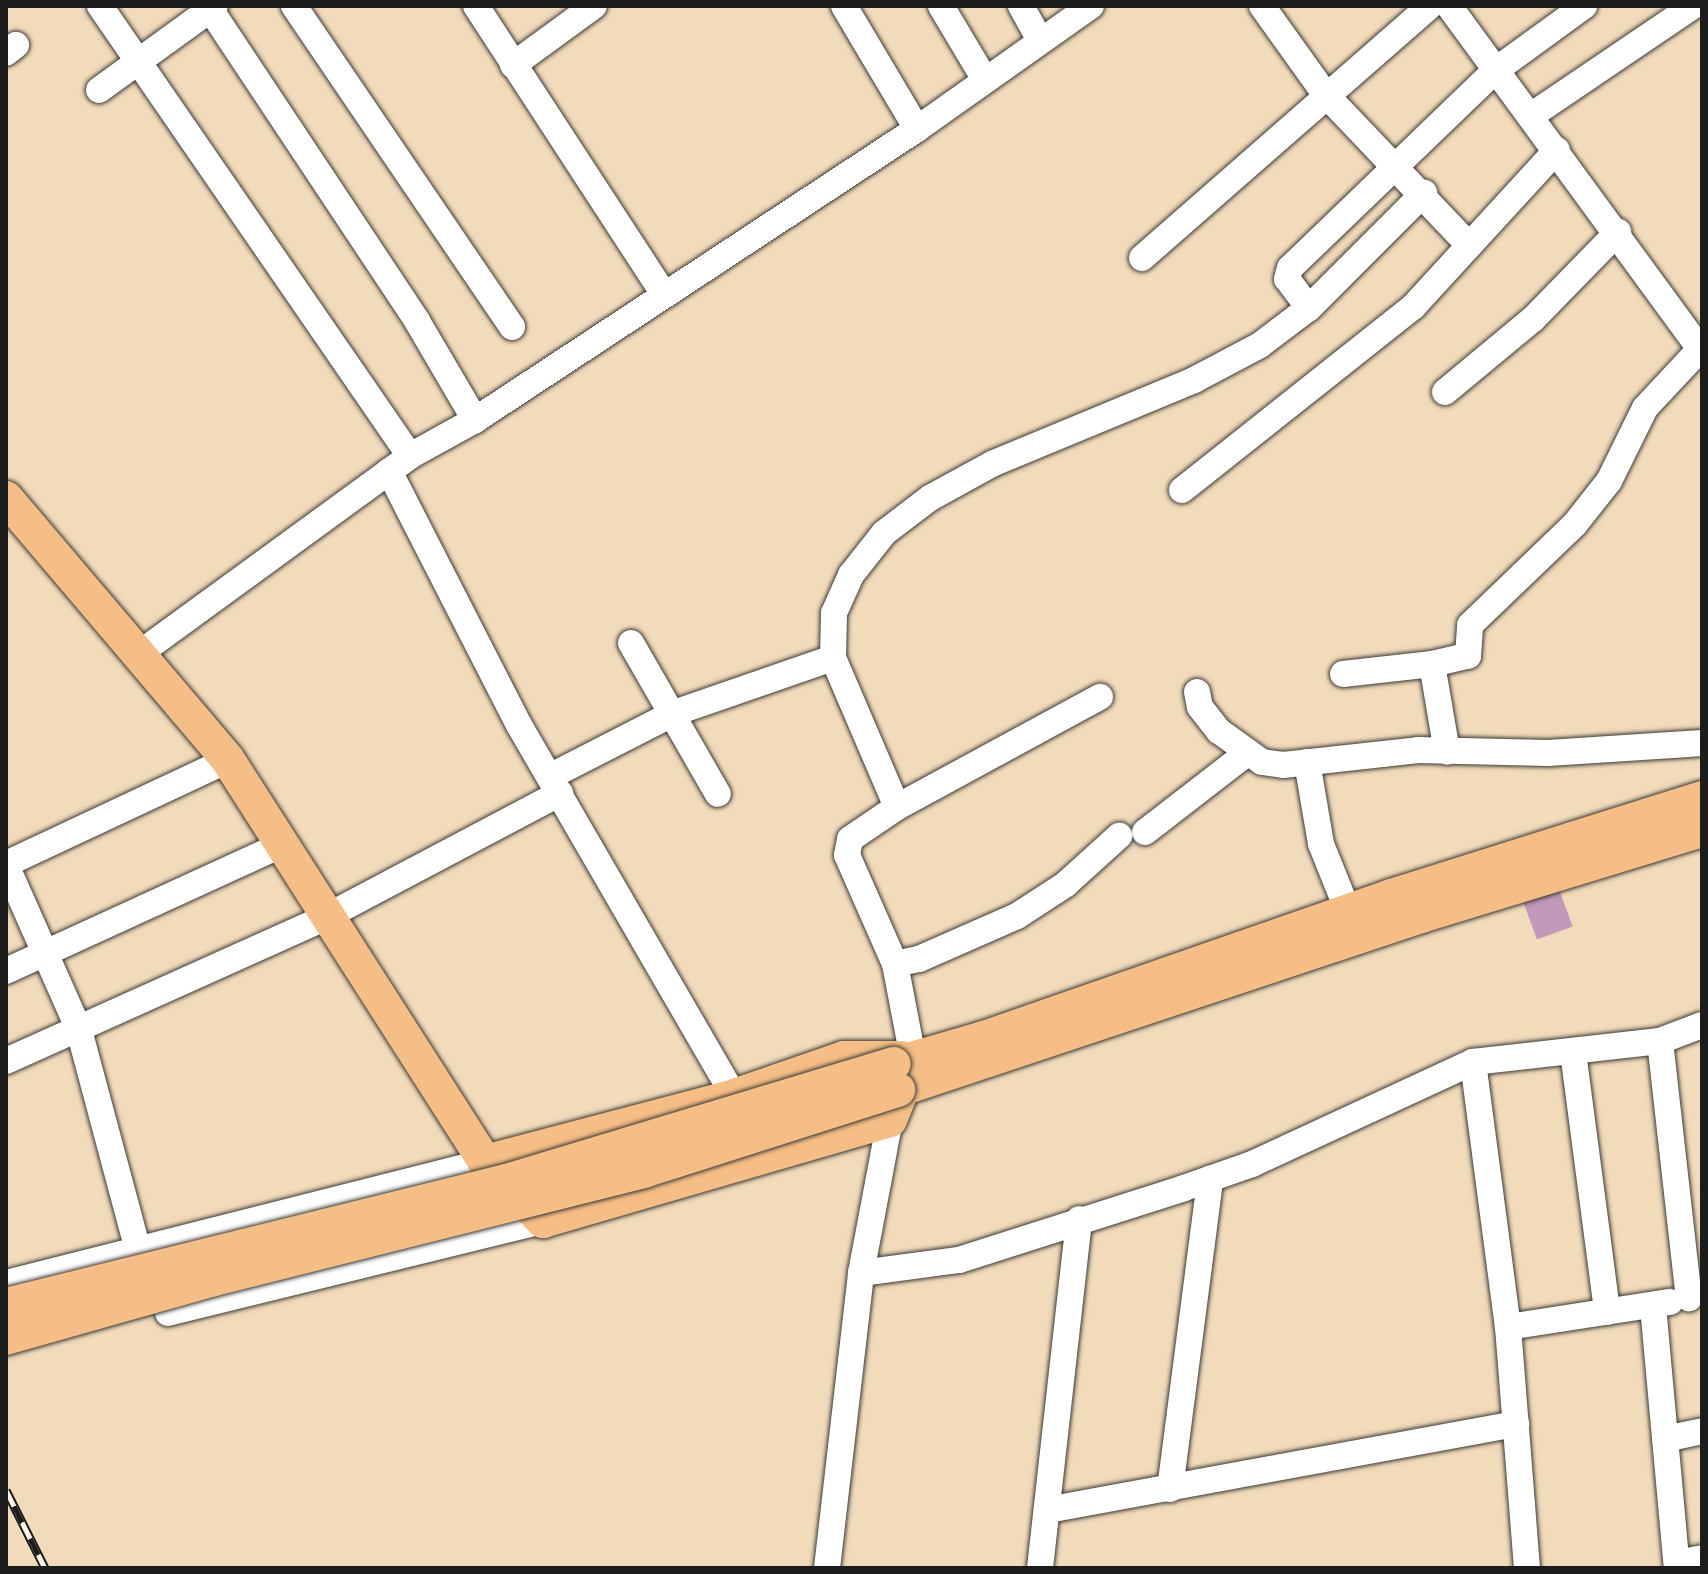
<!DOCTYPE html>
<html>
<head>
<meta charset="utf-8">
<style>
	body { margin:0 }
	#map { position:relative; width:1708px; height:1574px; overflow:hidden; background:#f2dbbb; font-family:"Indie Flower",sans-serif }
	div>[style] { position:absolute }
	.building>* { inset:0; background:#c299ba; transform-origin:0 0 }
	.roads { filter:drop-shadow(0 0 2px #3c3934) drop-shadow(0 0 2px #3c3934) }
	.minor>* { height:26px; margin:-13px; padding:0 13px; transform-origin:13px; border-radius:13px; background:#fff }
	.major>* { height:34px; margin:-17px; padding:0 17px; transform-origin:17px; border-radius:17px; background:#f6be87 }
	.rail>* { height:9px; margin-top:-4.5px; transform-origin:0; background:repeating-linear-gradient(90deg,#fbf7ec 0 18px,#1c1c1c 0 36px); box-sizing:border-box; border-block:2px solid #1c1c1c }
	.bridges { filter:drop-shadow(0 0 2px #3c3934) drop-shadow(0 0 2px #3c3934) }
	.major-bridge>* { height:34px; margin:-17px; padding:0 17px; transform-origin:17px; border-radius:17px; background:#f6be87 }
	span { translate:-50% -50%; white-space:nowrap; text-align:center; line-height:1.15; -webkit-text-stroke:8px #fbf7ec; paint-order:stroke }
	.frame { position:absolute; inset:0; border:8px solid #1c1c1c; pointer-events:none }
</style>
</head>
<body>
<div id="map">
	<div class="building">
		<i style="left:1559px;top:889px;width:40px;height:38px;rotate:70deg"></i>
	</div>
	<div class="roads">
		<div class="minor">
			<i style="left:100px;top:6px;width:546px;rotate:55.44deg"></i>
			<i style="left:208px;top:6px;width:378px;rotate:56.4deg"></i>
			<i style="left:417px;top:321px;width:115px;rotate:59.6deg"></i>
			<i style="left:294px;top:6px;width:388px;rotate:55.8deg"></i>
			<i style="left:476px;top:6px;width:344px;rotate:56.9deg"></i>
			<i style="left:844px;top:6px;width:143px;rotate:59.3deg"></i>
			<i style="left:941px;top:6px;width:84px;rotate:59.2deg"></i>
			<i style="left:1021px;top:6px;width:37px;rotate:61deg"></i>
			<i style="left:1262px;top:6px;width:108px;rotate:54.4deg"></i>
			<i style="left:1325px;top:94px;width:209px;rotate:46.4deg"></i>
			<i style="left:1449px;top:6px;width:429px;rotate:53.8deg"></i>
			<i style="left:6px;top:53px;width:13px;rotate:-39deg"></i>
			<i style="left:513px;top:65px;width:100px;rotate:-36.1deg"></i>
			<i style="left:99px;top:90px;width:143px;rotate:-35.9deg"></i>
			<i style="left:1532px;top:115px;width:194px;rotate:-34.1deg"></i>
			<i style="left:1142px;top:258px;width:383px;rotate:-41.2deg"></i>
			<i style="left:1309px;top:308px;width:36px;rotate:-127deg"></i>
			<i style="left:1287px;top:279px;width:11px;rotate:-75deg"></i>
			<i style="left:1290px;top:268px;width:286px;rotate:-43.9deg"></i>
			<i style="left:1496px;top:70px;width:109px;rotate:-36deg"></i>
			<i style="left:1445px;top:392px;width:114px;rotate:-39.7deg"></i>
			<i style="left:1533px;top:319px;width:122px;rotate:-45.7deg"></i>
			<i style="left:389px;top:471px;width:285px;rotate:62.9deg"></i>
			<i style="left:519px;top:725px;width:429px;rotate:59.9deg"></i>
			<i style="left:1182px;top:490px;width:295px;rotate:-38.4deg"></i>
			<i style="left:1413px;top:307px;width:213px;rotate:-47.5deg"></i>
			<i style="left:631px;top:643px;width:174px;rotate:60.1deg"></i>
			<i style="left:140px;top:653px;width:334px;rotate:-36.1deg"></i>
			<i style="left:410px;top:456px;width:74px;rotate:-29deg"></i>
			<i style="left:475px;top:420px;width:529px;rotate:-33.36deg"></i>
			<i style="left:917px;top:129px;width:213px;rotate:-35.3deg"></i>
			<i style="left:1432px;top:664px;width:37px;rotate:-13deg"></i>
			<i style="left:1468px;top:656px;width:31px;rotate:-86deg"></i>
			<i style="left:1470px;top:625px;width:146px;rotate:-43.9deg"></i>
			<i style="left:1575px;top:524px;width:55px;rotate:-51.7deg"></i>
			<i style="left:1609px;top:481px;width:81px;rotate:-63.7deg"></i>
			<i style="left:1645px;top:408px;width:81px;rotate:-47deg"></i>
			<i style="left:1343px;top:674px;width:90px;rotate:-6.4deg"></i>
			<i style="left:1432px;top:664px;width:89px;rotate:80.3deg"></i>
			<i style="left:1197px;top:692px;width:15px;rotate:79deg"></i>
			<i style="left:1200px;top:707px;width:31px;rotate:52deg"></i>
			<i style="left:1219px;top:731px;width:53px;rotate:35.8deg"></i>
			<i style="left:1262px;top:762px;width:21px;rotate:8deg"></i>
			<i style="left:1283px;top:765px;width:136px;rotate:-6.3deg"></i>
			<i style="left:1418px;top:750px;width:130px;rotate:1.3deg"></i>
			<i style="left:1548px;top:753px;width:154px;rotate:-3.7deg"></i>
			<i style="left:1307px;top:762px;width:83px;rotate:80.3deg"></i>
			<i style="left:1321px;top:844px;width:72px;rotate:68.1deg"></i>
			<i style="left:551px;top:776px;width:138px;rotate:-27.1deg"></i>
			<i style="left:674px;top:713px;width:168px;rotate:-19.1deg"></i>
			<i style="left:897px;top:807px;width:231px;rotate:-28.5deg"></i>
			<i style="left:1145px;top:832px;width:128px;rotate:-37.7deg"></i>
			<i style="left:6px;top:864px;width:245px;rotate:-25.1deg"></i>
			<i style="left:6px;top:865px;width:180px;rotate:66.1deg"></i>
			<i style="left:79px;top:1030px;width:228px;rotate:75deg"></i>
			<i style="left:895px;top:964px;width:25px;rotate:-12deg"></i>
			<i style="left:919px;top:959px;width:107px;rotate:-23.7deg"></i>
			<i style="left:1017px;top:916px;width:59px;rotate:-33.1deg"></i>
			<i style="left:1066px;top:884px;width:72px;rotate:-42.2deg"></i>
			<i style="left:6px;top:971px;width:302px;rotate:-24.6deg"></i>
			<i style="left:1660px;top:1041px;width:259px;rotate:83.6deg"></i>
			<i style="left:1573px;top:1052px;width:262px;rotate:82.5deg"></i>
			<i style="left:913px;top:1058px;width:96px;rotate:-100.8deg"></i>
			<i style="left:895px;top:964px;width:119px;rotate:-113.8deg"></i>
			<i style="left:847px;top:855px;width:16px;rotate:-79deg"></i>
			<i style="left:850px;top:839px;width:57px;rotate:-34.2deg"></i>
			<i style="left:897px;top:807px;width:162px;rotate:-113.2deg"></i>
			<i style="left:833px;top:658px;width:45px;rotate:-88.7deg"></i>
			<i style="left:834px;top:613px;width:42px;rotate:-65.9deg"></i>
			<i style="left:851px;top:575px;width:53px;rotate:-51.8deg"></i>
			<i style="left:884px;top:533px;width:58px;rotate:-37.3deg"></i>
			<i style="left:930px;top:498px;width:73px;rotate:-28.7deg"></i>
			<i style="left:994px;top:463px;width:217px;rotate:-22.5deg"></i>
			<i style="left:1194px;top:380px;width:75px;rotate:-27.9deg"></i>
			<i style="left:1260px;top:345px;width:61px;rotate:-37.1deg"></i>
			<i style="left:1309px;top:308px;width:163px;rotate:-45deg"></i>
			<i style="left:6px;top:1061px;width:351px;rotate:-24.2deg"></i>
			<i style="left:326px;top:917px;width:265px;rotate:-27.9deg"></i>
			<i style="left:1473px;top:1062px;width:267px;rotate:82.5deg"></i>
			<i style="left:1508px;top:1327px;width:242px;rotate:85.5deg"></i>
			<i style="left:861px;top:1273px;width:99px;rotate:-7.6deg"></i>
			<i style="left:959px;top:1260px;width:236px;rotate:-17.7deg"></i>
			<i style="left:1184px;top:1188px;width:72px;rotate:-19.4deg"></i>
			<i style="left:1252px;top:1164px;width:243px;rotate:-24.8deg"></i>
			<i style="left:1473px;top:1062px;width:188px;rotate:-6.4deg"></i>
			<i style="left:1660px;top:1041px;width:45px;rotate:-20.9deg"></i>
			<i style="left:6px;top:1283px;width:494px;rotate:-14.2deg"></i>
			<i style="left:1653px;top:1306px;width:263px;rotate:84.8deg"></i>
			<i style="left:168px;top:1313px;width:386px;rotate:-13.8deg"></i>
			<i style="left:1508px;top:1327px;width:164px;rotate:-8.8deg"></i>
			<i style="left:1665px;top:1439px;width:38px;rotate:-12deg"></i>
			<i style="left:1170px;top:1489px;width:313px;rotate:-82.6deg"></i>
			<i style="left:1047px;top:1510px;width:477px;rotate:-10.4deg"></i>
			<i style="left:1677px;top:1563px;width:25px;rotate:-11deg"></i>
			<i style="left:827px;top:1568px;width:297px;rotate:-83.4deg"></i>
			<i style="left:861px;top:1273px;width:156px;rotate:-79.3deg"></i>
			<i style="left:1040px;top:1568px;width:351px;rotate:-83.6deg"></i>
		</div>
		<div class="major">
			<i style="left:6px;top:498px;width:343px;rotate:49.7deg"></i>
			<i style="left:228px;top:760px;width:477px;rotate:57.4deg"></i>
			<i style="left:485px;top:1162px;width:83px;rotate:45.5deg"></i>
			<i style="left:543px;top:1221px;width:361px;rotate:-16.2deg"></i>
			<i style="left:890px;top:1120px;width:35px;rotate:-68deg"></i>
			<i style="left:894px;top:1064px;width:94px;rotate:-16.1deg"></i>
			<i style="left:984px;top:1038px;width:431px;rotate:-19.2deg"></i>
			<i style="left:1391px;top:896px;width:326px;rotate:-17.5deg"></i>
			<i style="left:898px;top:1090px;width:551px;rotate:-18.4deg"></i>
			<i style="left:1421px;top:916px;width:294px;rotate:-17deg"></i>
			<i style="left:485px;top:1162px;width:258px;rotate:-14.8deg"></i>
			<i style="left:734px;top:1096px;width:116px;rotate:-19.1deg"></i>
			<i style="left:844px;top:1058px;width:57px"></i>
		</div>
	</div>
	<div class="rail">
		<i style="left:6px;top:1490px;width:87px;rotate:63.4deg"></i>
	</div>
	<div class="bridges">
		<div class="major-bridge">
			<i style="left:6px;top:1305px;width:515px;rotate:-13.93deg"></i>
			<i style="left:506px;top:1181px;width:405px;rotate:-16.8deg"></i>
			<i style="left:6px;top:1338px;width:216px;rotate:-15.8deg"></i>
			<i style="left:214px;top:1279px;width:443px;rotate:-14.1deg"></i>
			<i style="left:644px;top:1171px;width:267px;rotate:-17.7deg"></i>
		</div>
	</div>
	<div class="frame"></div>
</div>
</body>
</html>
